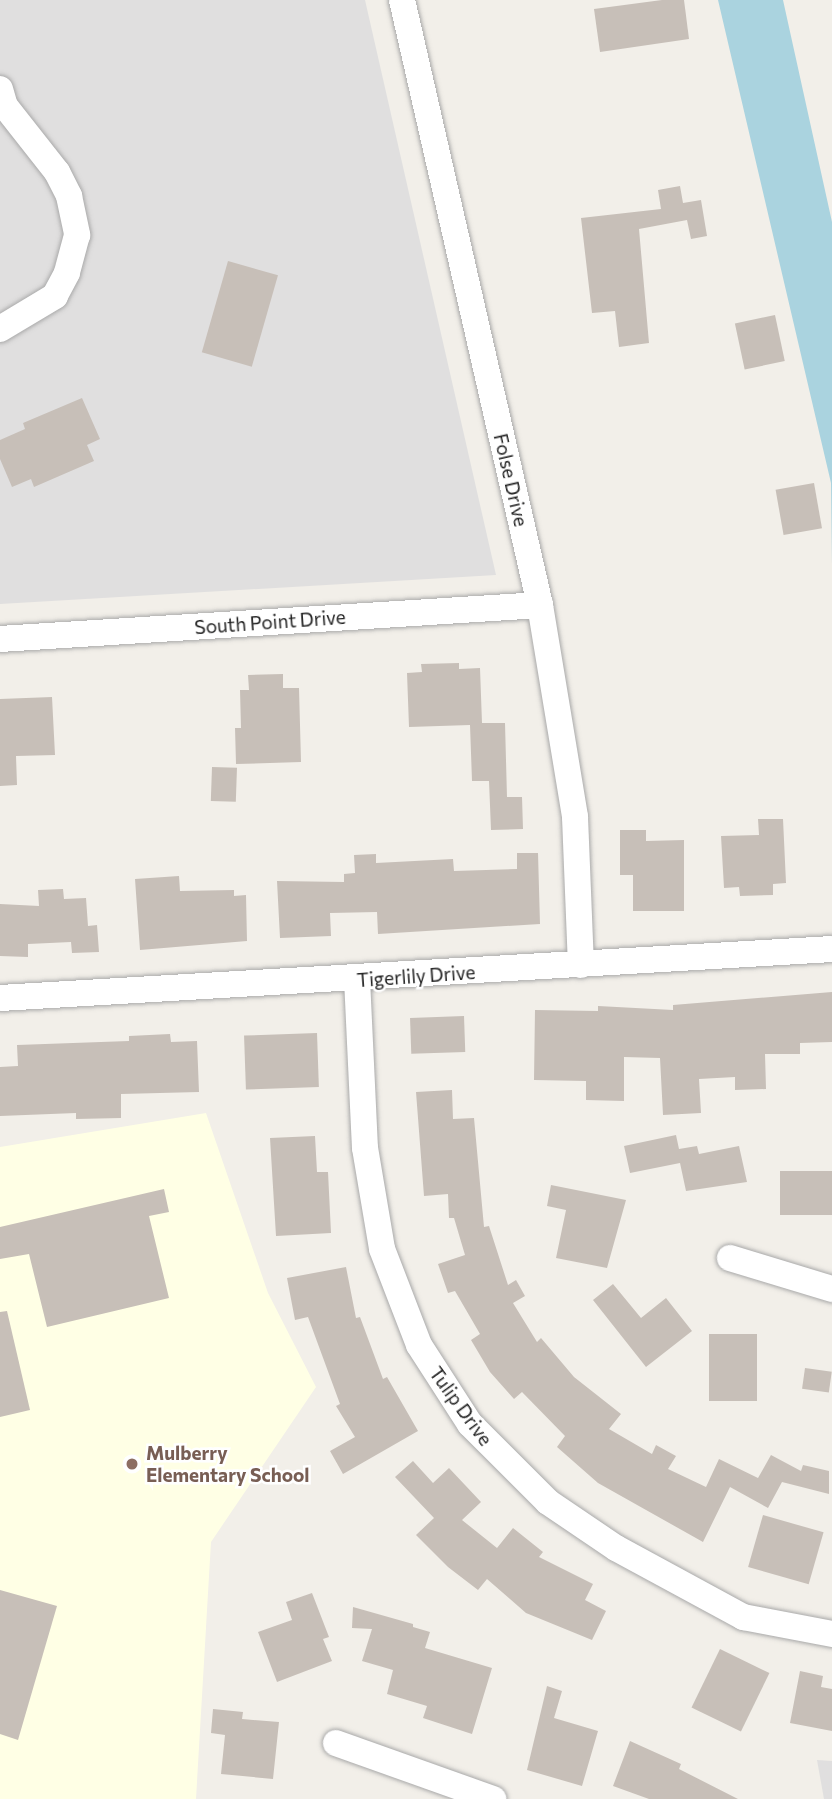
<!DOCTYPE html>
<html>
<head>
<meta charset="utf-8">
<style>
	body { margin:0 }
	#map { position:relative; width:832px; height:1799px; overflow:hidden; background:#f2efe9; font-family:Commissioner,sans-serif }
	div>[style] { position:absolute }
	.residential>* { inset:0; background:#e0dfdf }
	.education>* { inset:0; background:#ffffe5 }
	.water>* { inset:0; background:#aad3df }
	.building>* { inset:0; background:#c7bfb8; transform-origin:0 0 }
	.roads { filter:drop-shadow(0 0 2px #a9a9a9) drop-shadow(0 0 2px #a9a9a9) }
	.minor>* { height:26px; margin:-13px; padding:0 13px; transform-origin:13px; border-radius:13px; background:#fff }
	.dots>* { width:19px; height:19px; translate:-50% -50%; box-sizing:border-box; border:4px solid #fff; border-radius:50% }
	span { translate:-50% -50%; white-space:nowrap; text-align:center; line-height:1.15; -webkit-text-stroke:5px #fff; paint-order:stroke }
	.street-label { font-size:19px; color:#222 }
	.education-label { font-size:19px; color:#785e54; font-weight:700 }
	.left { translate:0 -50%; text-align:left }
</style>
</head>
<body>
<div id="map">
	<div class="residential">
		<i style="clip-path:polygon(0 0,365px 0,496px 575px,0 604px)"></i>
		<i style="clip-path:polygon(817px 1760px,832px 1761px,832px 1799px,824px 1799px)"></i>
	</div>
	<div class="education">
		<i style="clip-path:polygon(206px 1113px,268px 1293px,316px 1387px,211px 1542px,196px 1799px,0 1799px,0 1147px)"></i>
	</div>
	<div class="water">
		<i style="clip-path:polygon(718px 0,783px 0,832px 222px,832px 565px,831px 483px)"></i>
	</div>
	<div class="building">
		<i style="clip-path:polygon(662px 0,684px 0,689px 39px,600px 52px,594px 9px)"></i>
		<i style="clip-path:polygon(680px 186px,683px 203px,701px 200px,707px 236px,691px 239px,687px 220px,639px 229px,649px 343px,619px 347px,615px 311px,592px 313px,581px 218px,661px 209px,658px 190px)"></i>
		<i style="left:228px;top:261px;width:52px;height:95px;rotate:16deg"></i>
		<i style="left:775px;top:315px;width:47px;height:41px;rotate:78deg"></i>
		<i style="clip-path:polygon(82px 398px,100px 439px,87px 445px,94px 461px,34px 487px,31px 479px,12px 487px,0 459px,0 440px,25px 429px,23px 423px)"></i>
		<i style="left:814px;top:483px;width:46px;height:39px;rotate:80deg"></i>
		<i style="clip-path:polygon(459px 663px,459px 669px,480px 668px,482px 723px,505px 723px,507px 797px,522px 797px,523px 829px,491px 830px,489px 781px,472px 781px,470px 725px,409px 727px,407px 673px,422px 672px,421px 664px)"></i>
		<i style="clip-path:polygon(283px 674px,283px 688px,299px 688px,301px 762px,236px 764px,235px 728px,241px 728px,240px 690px,249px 690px,248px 675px)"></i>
		<i style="clip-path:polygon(52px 697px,55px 755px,16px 756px,17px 785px,0 786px,0 699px)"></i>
		<i style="left:212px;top:767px;width:25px;height:34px;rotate:2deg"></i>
		<i style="clip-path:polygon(758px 819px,783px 819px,786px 883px,773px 884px,773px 895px,740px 896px,739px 887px,724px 888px,721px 836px,759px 835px)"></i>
		<i style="clip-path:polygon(620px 830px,646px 830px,646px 841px,684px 840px,684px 911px,633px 911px,633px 875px,620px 875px)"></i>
		<i style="clip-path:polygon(517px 853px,538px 853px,540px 924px,378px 934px,377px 912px,330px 913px,331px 936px,280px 938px,277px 881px,344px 882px,344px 874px,355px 873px,354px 855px,376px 854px,376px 863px,453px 859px,454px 871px,517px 869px)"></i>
		<i style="clip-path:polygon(179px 876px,180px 891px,234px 890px,234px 896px,246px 895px,247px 941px,140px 950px,135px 879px)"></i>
		<i style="clip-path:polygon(63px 889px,64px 899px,86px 898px,88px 926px,97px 925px,99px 952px,72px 953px,71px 942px,28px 944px,28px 957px,0 956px,0 904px,39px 906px,38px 890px)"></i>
		<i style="clip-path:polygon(832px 992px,832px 1042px,800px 1043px,800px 1054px,765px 1054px,766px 1089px,735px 1090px,735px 1077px,699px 1079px,701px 1113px,663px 1115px,660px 1058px,624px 1057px,624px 1101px,586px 1100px,586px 1081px,534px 1080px,535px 1010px,598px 1011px,598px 1006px,673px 1010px,673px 1005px)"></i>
		<i style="left:464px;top:1016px;width:36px;height:54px;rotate:88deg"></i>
		<i style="left:317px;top:1033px;width:54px;height:73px;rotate:88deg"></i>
		<i style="clip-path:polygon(170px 1034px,171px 1042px,197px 1041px,199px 1092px,121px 1094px,121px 1118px,76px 1119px,76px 1113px,0 1116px,0 1067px,18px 1066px,17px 1045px,129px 1041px,129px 1036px)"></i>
		<i style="clip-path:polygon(452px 1090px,453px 1119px,474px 1118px,484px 1227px,489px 1226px,508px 1285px,516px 1280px,525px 1296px,513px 1303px,537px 1342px,541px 1338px,574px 1377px,621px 1414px,609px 1429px,652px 1454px,656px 1445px,676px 1456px,668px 1469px,706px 1487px,719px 1459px,758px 1478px,771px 1455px,801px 1471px,803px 1465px,829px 1471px,829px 1494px,782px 1482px,768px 1508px,730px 1487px,703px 1542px,598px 1483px,557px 1447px,565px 1436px,522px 1392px,514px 1399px,490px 1372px,471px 1340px,480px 1334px,455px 1291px,448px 1293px,438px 1264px,465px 1255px,454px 1218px,449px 1218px,448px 1194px,424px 1196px,416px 1092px)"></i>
		<i style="clip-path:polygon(676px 1135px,679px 1149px,697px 1146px,699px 1154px,739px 1146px,747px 1182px,686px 1191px,680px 1163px,630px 1173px,624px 1146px)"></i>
		<i style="clip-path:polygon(315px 1136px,317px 1172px,328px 1172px,331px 1233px,276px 1236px,270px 1138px)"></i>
		<i style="left:780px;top:1171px;width:52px;height:44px"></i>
		<i style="clip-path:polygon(551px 1185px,626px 1200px,607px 1268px,556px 1258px,566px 1210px,547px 1206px)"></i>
		<i style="clip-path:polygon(164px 1189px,169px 1212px,149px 1216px,169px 1298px,47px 1327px,29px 1254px,0 1259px,0 1227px)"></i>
		<i style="clip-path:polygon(346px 1267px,356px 1318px,360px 1317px,383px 1379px,387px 1377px,418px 1431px,343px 1474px,330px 1451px,355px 1437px,336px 1406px,340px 1404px,308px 1317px,295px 1320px,287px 1278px)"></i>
		<i style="clip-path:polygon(613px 1284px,641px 1318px,666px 1298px,692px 1331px,646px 1367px,593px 1300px)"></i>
		<i style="clip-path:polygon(7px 1311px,30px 1410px,0 1417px,0 1312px)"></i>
		<i style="left:709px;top:1334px;width:48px;height:67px"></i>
		<i style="left:805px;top:1368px;width:27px;height:21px;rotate:8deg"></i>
		<i style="clip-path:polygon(413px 1461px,433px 1483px,449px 1468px,481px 1502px,462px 1520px,497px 1548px,513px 1528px,543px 1552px,539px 1557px,593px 1584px,585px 1600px,606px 1611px,592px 1640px,526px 1613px,487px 1579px,478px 1590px,448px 1567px,416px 1535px,434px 1518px,395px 1477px)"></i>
		<i style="left:763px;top:1515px;width:63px;height:54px;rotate:16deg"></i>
		<i style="clip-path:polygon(0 1590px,57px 1606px,18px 1740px,0 1734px)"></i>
		<i style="clip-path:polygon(312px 1593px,329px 1637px,323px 1639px,332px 1661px,277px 1682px,258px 1632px,292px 1620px,286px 1602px)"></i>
		<i style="clip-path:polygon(353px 1607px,413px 1624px,413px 1627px,430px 1632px,425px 1648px,492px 1668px,472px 1734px,423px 1718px,427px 1706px,387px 1694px,393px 1670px,362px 1661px,372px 1629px,352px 1628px)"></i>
		<i style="left:720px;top:1649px;width:55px;height:65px;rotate:26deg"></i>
		<i style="clip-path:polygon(800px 1671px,823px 1676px,821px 1687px,832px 1689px,832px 1731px,790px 1723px)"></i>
		<i style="clip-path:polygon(547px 1686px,562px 1691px,554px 1718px,598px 1731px,582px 1786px,527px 1770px)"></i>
		<i style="clip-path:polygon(213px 1709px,243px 1712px,242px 1719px,279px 1722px,273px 1779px,221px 1774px,225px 1735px,211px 1733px)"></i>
		<i style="clip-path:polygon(630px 1741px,681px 1764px,679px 1769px,738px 1799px,649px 1799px,613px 1786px)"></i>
	</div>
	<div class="roads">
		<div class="minor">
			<i style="left:402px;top:0;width:621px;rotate:77.15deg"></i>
			<i style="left:540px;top:605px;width:215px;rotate:80.6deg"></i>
			<i style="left:575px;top:817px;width:148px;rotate:87.7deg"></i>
			<i style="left:0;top:89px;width:18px;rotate:74deg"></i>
			<i style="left:5px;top:106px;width:84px;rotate:51.8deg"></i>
			<i style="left:57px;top:172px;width:27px;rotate:63deg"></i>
			<i style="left:69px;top:196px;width:40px;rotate:78deg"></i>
			<i style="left:77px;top:235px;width:39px;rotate:105deg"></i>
			<i style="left:67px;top:273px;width:26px;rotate:118deg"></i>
			<i style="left:55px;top:296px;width:64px;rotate:149deg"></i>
			<i style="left:0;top:639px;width:541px;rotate:-3.6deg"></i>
			<i style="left:357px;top:979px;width:169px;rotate:87.3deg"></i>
			<i style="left:365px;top:1148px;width:102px;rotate:80.4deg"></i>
			<i style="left:382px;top:1249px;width:103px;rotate:68.9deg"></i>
			<i style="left:419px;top:1345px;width:94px;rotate:57.2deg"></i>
			<i style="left:470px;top:1424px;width:110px;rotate:45deg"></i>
			<i style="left:548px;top:1502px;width:82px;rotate:34.1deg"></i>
			<i style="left:616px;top:1548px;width:145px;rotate:28.5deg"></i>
			<i style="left:743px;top:1617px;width:91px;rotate:10.8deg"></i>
			<i style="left:0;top:998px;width:833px;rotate:-3.37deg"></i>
			<i style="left:730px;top:1258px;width:107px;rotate:16.9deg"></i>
			<i style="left:336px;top:1743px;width:167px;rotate:19.6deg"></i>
		</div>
	</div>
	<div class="dots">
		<i style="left:132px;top:1464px;background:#8d6e63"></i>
	</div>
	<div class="street-label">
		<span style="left:511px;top:480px;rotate:77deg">Folse Drive</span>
		<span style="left:270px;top:622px;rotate:-4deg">South Point Drive</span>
		<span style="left:416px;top:976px;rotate:-4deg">Tigerlily Drive</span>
		<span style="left:461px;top:1406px;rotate:54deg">Tulip Drive</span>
	</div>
	<div class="education-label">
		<span class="left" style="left:146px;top:1464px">Mulberry<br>Elementary School</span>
	</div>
</div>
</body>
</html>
